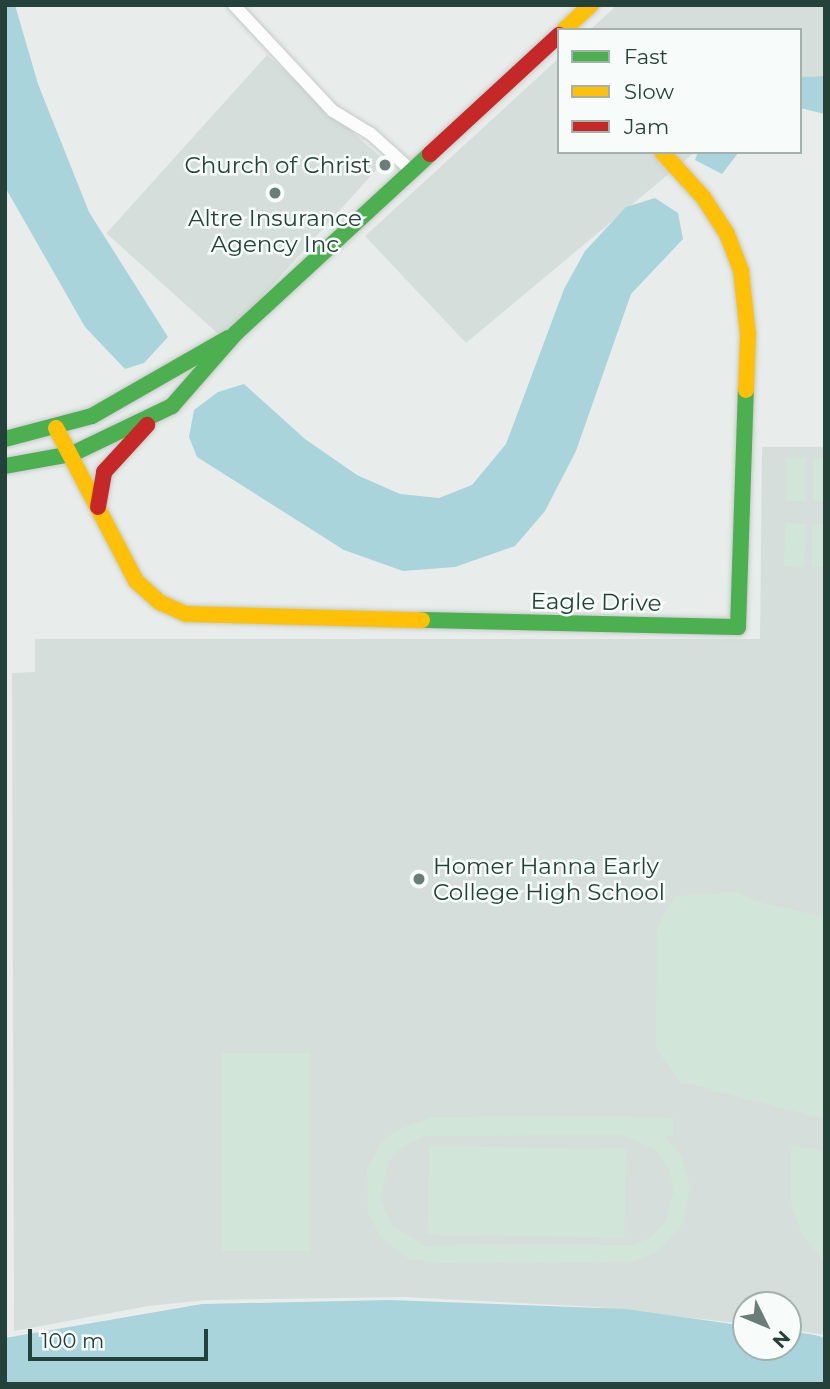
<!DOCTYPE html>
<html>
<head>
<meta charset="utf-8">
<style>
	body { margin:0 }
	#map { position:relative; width:830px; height:1389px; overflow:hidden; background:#e8edeb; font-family:Montserrat,sans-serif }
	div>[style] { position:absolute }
	.built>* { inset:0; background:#d6dedb; transform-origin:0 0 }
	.green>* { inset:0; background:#d1e6d8; transform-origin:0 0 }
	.water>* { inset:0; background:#a9d4db }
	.roads { filter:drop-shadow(0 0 2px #c5cac8) drop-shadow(0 0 2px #c5cac8) }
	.street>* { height:12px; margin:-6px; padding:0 6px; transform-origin:6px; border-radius:6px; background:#fcfcfc }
	.fast>* { height:16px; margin:-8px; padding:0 8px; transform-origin:8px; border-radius:8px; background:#4caf50 }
	.slow>* { height:16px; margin:-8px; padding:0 8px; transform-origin:8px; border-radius:8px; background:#ffc107 }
	.jam>* { height:16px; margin:-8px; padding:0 8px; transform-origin:8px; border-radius:8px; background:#c62828 }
	.dots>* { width:19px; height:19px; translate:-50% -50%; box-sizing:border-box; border:4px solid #f7fbf9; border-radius:50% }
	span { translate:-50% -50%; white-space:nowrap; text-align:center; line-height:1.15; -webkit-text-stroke:5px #f7fbf9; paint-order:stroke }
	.poi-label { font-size:23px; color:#24423a }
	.right { translate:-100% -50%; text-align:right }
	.left { translate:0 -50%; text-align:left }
	.street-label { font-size:23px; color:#24423a }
	.frame { position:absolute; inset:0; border:7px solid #24423a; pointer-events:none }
	.legend { position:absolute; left:557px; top:28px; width:245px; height:126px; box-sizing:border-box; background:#f7fbf9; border:2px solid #a3b1ad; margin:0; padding:9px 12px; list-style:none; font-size:21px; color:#24423a }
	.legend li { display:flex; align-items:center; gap:14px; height:35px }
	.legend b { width:35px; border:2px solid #a3b1ad }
	.north { position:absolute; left:732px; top:1291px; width:70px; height:70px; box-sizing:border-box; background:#f7fbf9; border:2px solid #a3b1ad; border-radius:50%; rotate:133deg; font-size:19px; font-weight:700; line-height:28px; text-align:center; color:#24423a }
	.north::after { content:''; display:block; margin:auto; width:24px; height:32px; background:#697e78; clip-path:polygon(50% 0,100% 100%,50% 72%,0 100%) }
	.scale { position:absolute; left:28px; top:1329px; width:180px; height:32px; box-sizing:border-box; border:4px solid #24423a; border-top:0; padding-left:9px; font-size:21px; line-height:24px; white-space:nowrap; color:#24423a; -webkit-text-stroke:5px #f7fbf9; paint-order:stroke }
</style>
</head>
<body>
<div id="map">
	<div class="built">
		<i style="clip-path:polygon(617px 5px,825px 5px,825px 76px,800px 77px,800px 30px,590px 30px)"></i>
		<i style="left:267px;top:55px;width:158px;height:240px;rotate:42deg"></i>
		<i style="clip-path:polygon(559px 58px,559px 152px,695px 152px,466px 343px,365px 236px)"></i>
		<i style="clip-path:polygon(762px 447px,825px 447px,825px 1335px,788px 1329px,788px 1305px,746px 1305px,746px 1324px,596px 1307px,404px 1297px,208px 1300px,148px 1306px,14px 1331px,12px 673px,35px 672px,35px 639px,760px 639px)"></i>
	</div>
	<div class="green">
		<i style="left:786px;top:458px;width:20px;height:43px"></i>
		<i style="left:813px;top:458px;width:12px;height:43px"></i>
		<i style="left:786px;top:523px;width:20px;height:43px;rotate:3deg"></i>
		<i style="left:812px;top:524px;width:13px;height:43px"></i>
		<i style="clip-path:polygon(739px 893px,757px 902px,819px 916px,825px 912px,825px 1119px,679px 1081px,656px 1048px,657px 929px,667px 909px,675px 896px)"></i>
		<i style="left:310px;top:1053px;width:198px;height:88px;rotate:90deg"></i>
		<i style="clip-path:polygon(evenodd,433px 1117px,673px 1118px,673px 1135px,664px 1136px,681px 1156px,690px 1186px,683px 1223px,658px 1251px,632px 1262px,436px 1263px,406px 1257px,381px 1237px,368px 1213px,367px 1169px,382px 1142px,397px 1130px,433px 1117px,624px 1135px,656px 1150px,669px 1169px,674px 1190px,666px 1221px,651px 1237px,634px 1245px,425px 1246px,393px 1227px,381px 1201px,388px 1162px,400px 1148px,424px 1136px,624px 1135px)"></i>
		<i style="left:429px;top:1146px;width:197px;height:88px;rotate:1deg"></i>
		<i style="clip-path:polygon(791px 1146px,825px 1152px,825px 1262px,803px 1236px,791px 1205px)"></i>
	</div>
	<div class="water">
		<i style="clip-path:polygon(5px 5px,15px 5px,38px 84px,89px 212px,168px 337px,144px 363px,125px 369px,85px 327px,5px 187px)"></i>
		<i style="clip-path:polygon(825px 76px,825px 114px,800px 108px,800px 77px)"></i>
		<i style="clip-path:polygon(698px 152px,739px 152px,722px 174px,695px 160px)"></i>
		<i style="clip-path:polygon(655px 198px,678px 213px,683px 239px,631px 294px,576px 451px,545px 511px,515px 546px,455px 567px,403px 571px,344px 550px,197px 457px,189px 437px,194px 410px,218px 392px,244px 384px,305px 439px,357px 475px,400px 494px,439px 498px,472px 485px,506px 444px,564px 289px,585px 251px,626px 207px)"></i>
		<i style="clip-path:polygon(389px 1300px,626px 1309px,746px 1326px,746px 1347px,788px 1347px,788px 1331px,815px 1335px,825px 1338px,825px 1384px,5px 1384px,5px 1338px,202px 1304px)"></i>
	</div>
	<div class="roads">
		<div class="street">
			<i style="left:234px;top:5px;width:145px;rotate:47deg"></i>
			<i style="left:333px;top:111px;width:44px;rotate:31.2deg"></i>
			<i style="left:371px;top:134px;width:55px;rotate:42.1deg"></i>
		</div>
		<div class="fast">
			<i style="left:5px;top:439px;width:90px;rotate:-14.8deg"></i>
			<i style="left:92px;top:416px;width:157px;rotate:-29.8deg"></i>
			<i style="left:5px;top:466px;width:68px;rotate:-10.2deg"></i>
			<i style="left:72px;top:454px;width:111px;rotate:-25.6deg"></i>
			<i style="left:172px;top:406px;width:97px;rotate:-48.8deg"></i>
			<i style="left:236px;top:333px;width:264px;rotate:-42.7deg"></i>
			<i style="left:422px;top:620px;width:316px;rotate:1.3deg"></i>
			<i style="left:738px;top:627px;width:237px;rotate:-88.1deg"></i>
		</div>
		<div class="slow">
			<i style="left:564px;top:30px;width:37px;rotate:-43deg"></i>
			<i style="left:662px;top:152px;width:61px;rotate:47.7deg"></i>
			<i style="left:703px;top:197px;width:44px;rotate:57deg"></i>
			<i style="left:727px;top:234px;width:40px;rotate:69deg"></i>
			<i style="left:741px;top:271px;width:63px;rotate:83.7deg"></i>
			<i style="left:748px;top:334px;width:56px;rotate:92deg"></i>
			<i style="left:56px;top:428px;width:173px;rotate:62.4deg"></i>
			<i style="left:136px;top:581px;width:31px;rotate:42deg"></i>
			<i style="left:159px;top:602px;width:30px;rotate:24deg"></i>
			<i style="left:186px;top:614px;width:236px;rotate:1.5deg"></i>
		</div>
		<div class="jam">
			<i style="left:430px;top:154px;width:176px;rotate:-42.7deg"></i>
			<i style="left:98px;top:507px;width:36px;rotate:-80deg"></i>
			<i style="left:104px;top:472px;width:64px;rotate:-47.5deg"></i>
		</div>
	</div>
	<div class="dots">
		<i style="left:385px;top:165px;background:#697e78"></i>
		<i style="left:275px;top:193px;background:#697e78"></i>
		<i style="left:419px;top:879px;background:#697e78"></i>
	</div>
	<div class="poi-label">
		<span class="right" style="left:371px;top:165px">Church of Christ</span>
		<span style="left:275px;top:231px">Altre Insurance<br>Agency Inc</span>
		<span class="left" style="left:433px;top:879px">Homer Hanna Early<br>College High School</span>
	</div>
	<div class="street-label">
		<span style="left:596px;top:602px;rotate:1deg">Eagle Drive</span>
	</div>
	<div class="frame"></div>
	<ul class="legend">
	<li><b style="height:9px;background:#4caf50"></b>Fast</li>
	<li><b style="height:9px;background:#ffc107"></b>Slow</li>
	<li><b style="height:9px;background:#c62828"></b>Jam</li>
	</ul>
	<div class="north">N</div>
	<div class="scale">100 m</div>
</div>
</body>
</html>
